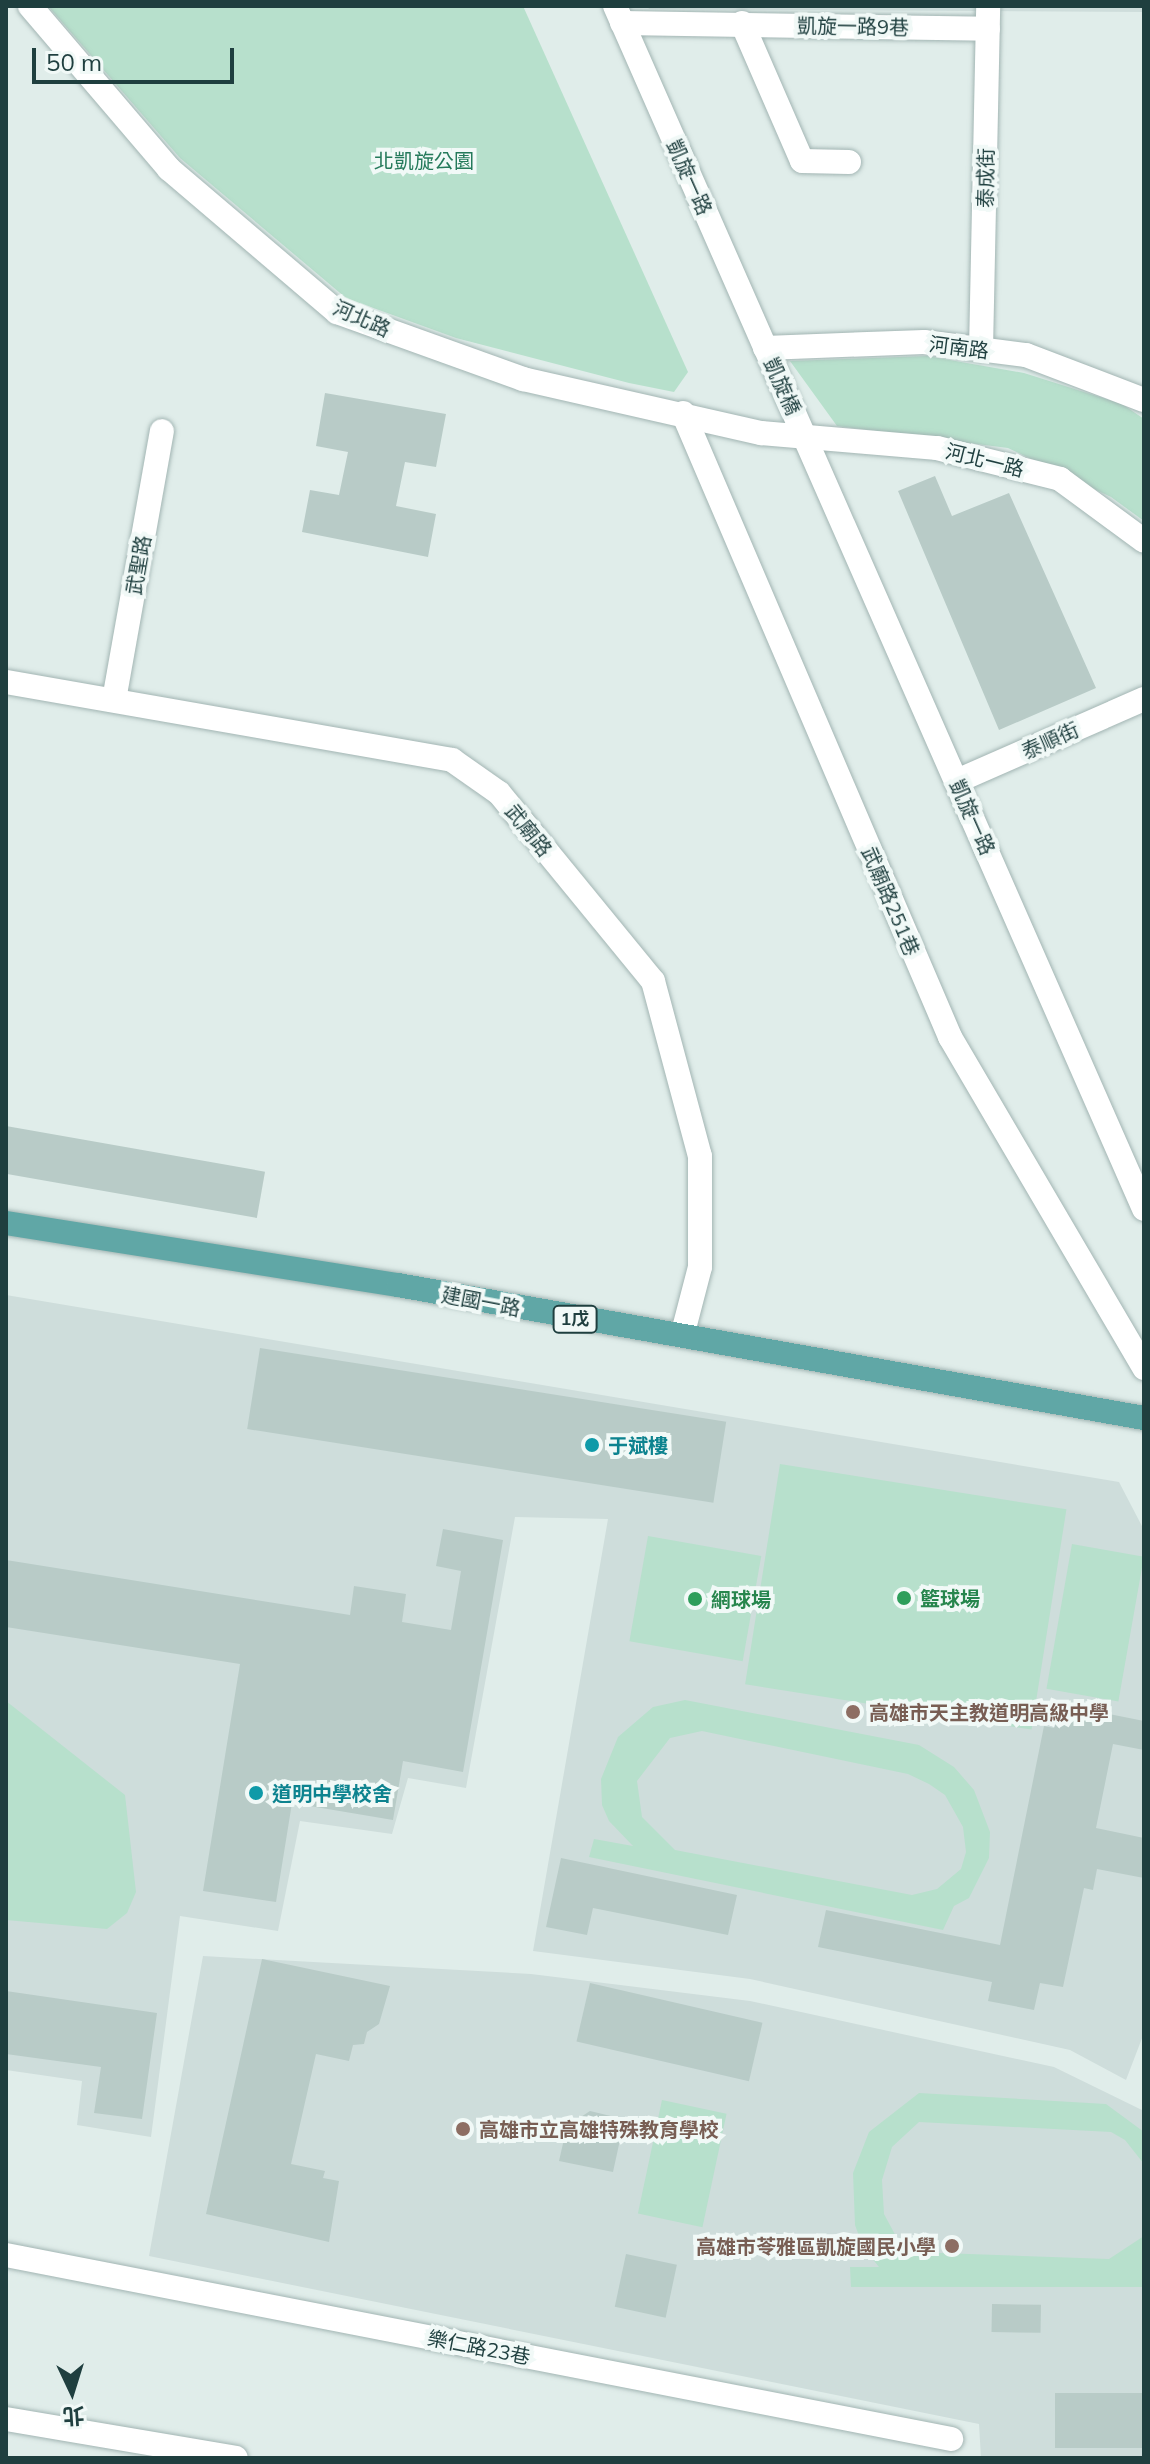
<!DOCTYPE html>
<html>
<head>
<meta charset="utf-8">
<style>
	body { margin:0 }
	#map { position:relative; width:1150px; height:2464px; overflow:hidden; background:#e0edea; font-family:Mulish,"Noto Sans TC",sans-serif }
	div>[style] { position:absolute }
	.built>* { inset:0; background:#cedddb }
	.green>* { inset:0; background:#b7e0cc; transform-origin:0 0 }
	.building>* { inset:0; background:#b8cbc7; transform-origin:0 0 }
	.roads { filter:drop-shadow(0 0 2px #a2b5b3) drop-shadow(0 0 2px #a2b5b3) }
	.minor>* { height:24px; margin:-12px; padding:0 12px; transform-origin:12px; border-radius:12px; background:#fff }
	.major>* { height:24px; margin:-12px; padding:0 12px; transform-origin:12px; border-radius:12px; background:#60a7a6 }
	.dots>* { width:22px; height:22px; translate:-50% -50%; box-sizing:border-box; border:4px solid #f1f9f7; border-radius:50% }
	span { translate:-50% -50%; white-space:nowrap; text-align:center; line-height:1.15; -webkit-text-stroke:8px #f1f9f7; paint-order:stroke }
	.shield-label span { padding:2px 6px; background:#f1f9f7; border:2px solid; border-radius:6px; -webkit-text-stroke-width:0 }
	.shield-label { font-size:18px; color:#1f3f3f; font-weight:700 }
	.street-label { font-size:20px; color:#1f3f3f }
	.park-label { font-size:20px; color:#257a5b }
	.culture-label { font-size:20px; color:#0d838f; font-weight:700 }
	.left { translate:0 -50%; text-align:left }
	.leisure-label { font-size:20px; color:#27864d; font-weight:700 }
	.education-label { font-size:20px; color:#785e54; font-weight:700 }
	.right { translate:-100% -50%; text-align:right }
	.frame { position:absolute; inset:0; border:8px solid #1f3f3f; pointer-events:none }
	.north { position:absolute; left:32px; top:2352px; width:80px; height:80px; -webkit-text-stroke:6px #f1f9f7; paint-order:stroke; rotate:176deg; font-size:22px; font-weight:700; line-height:32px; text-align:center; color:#1f3f3f }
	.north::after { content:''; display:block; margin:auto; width:28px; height:36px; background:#1f3f3f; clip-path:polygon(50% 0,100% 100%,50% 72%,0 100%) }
	.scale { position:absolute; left:32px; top:48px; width:202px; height:36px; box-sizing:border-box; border:4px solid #1f3f3f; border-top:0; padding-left:10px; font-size:24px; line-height:28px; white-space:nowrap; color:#1f3f3f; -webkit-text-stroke:6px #f1f9f7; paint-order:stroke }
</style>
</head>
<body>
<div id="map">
	<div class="built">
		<i style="clip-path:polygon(647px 6px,1144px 6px,1144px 12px,649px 9px)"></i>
		<i style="clip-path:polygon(6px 1295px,1119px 1482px,1144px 1530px,1144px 2033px,1126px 2080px,1070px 2050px,750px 1979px,533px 1951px,608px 1519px,515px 1517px,466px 1788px,408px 1778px,392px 1834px,300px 1821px,278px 1931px,180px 1916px,151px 2137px,77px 2125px,82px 2081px,6px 2070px)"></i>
		<i style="clip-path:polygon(203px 1956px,531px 1974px,750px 2001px,1054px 2067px,1144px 2111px,1144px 2458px,981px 2458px,979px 2424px,149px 2256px)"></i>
	</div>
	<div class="green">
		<i style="clip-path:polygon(48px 6px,523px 6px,688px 372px,674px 392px,629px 383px,456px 338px,346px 298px,180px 158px)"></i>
		<i style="clip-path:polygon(927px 356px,1024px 373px,1122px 404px,1144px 419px,1144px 521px,1111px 497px,1008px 448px,837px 426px,790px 361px)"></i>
		<i style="left:780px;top:1464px;width:290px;height:223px;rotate:9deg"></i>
		<i style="left:648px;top:1536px;width:115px;height:107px;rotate:10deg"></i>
		<i style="left:1072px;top:1544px;width:73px;height:147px;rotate:10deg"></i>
		<i style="clip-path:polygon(evenodd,685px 1700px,919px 1745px,954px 1767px,974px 1790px,990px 1832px,989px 1858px,969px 1898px,954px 1906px,943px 1930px,589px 1857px,594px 1839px,633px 1846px,609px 1821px,602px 1805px,601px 1779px,618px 1737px,653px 1707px,685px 1700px,702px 1731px,908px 1774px,929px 1784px,945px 1795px,963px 1827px,966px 1852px,961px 1869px,937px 1889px,912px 1895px,675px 1850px,642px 1817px,637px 1781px,670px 1738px,702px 1731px)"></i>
		<i style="clip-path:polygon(6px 1701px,125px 1795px,136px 1892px,127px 1913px,107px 1929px,6px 1920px)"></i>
		<i style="clip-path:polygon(919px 2093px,1106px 2104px,1144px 2132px,1144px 2164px,1125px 2140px,1111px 2132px,919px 2122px,892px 2147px,882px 2180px,884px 2214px,898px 2240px,914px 2252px,1109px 2259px,1144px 2236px,1144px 2287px,851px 2287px,850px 2267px,879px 2267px,863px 2247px,855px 2225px,853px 2173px,869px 2132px)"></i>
		<i style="left:662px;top:2100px;width:66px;height:116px;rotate:12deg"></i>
	</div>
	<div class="building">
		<i style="clip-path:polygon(325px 393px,446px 414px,436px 467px,405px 462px,396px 506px,436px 514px,428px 557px,302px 532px,310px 490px,339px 495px,348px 452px,316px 446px)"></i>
		<i style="clip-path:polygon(935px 476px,952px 516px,1009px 493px,1096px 688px,999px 730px,898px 491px)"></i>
		<i style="left:6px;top:1126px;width:263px;height:47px;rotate:10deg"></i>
		<i style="left:260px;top:1348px;width:472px;height:82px;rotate:9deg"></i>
		<i style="clip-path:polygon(443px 1529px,503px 1540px,463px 1772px,403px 1761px,393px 1820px,292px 1803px,276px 1902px,203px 1891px,240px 1664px,6px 1627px,6px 1560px,350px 1615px,354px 1586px,406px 1594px,402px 1622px,451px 1630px,461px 1571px,436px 1566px)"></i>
		<i style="clip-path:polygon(1059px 1704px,1144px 1721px,1144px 1750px,1113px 1744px,1096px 1828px,1144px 1838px,1144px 1878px,1097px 1869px,1093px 1890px,1084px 1888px,1063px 1987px,1040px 1983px,1034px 2010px,988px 2001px,992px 1982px,818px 1947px,826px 1910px,1000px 1945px,1044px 1726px,1054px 1728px)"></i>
		<i style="clip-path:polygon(561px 1858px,737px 1895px,728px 1935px,593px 1908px,587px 1935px,546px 1927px)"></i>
		<i style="clip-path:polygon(262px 1959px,390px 1986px,379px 2024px,367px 2032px,364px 2044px,353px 2045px,349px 2061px,316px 2054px,291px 2164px,325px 2171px,323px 2178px,339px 2181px,329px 2242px,206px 2214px)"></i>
		<i style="left:590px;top:1983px;width:177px;height:60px;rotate:13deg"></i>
		<i style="clip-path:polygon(6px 1991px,157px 2013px,142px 2119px,94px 2113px,101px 2067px,6px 2054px)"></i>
		<i style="clip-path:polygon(590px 2111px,619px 2118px,623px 2126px,613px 2172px,559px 2161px,567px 2126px)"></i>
		<i style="left:626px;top:2254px;width:52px;height:54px;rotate:12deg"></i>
		<i style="left:992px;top:2304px;width:49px;height:28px;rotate:1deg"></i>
		<i style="left:1055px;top:2393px;width:89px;height:55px"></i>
	</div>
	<div class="roads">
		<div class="minor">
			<i style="left:30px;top:6px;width:214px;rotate:49.5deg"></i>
			<i style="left:169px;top:169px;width:221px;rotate:40.4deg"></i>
			<i style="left:337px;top:312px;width:198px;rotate:19.8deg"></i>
			<i style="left:523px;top:379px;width:244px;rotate:12.8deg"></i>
			<i style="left:761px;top:433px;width:177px;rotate:4.9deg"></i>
			<i style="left:937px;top:448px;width:127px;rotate:14.1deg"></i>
			<i style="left:1060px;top:479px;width:104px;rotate:36.4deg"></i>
			<i style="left:615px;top:6px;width:1314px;rotate:66.26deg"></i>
			<i style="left:622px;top:23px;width:366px;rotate:0.9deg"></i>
			<i style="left:742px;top:23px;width:150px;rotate:66.5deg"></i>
			<i style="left:802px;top:161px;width:47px;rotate:1.2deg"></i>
			<i style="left:765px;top:348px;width:159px;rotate:-2.2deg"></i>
			<i style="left:924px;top:342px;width:103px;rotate:7.3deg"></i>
			<i style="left:1026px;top:355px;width:126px;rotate:20.9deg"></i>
			<i style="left:981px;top:350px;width:344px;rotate:-88.8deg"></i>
			<i style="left:683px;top:413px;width:679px;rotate:66.83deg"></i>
			<i style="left:950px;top:1037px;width:384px;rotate:59.6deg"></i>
			<i style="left:6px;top:682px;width:453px;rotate:9.9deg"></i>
			<i style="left:452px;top:760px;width:57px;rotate:35.1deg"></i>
			<i style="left:499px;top:793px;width:243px;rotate:50.7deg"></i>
			<i style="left:653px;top:981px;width:181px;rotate:75deg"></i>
			<i style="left:700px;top:1156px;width:111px;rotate:90deg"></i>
			<i style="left:700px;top:1267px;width:71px;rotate:104.6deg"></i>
			<i style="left:114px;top:700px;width:273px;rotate:-79.9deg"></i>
			<i style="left:957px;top:781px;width:204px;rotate:-23.7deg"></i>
			<i style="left:6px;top:2255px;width:963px;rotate:11.02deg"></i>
			<i style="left:6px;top:2419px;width:233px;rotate:9.6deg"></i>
		</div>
		<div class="major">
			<i style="left:6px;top:1223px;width:397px;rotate:9deg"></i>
			<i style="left:398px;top:1285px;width:758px;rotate:10.11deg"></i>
		</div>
	</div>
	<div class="dots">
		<i style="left:592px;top:1445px;background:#0f9aa8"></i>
		<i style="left:904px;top:1598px;background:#2e9e5b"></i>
		<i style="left:695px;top:1599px;background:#2e9e5b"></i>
		<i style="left:853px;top:1712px;background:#8d6e63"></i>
		<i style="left:256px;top:1793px;background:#0f9aa8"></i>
		<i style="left:463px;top:2129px;background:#8d6e63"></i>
		<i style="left:952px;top:2246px;background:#8d6e63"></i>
	</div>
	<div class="shield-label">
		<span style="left:575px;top:1319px">1戊</span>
	</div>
	<div class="street-label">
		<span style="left:853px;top:26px;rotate:1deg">凱旋一路9巷</span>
		<span style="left:690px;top:177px;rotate:66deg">凱旋一路</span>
		<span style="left:985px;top:178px;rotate:-89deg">泰成街</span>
		<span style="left:362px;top:318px;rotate:24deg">河北路</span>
		<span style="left:959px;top:347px;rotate:7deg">河南路</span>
		<span style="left:783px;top:386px;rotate:66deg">凱旋橋</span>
		<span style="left:985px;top:460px;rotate:14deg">河北一路</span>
		<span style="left:138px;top:565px;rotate:-80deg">武聖路</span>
		<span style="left:1050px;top:740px;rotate:-24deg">泰順街</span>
		<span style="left:973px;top:817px;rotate:66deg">凱旋一路</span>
		<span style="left:529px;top:830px;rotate:51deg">武廟路</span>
		<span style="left:891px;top:901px;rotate:67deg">武廟路251巷</span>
		<span style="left:481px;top:1301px;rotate:11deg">建國一路</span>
		<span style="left:479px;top:2347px;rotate:11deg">樂仁路23巷</span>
	</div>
	<div class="park-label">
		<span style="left:424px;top:160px">北凱旋公園</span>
	</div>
	<div class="culture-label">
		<span class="left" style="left:608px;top:1445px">于斌樓</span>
		<span class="left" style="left:272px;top:1793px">道明中學校舍</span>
	</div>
	<div class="leisure-label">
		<span class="left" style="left:920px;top:1598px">籃球場</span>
		<span class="left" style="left:711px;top:1599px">網球場</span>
	</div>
	<div class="education-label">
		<span class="left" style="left:869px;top:1712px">高雄市天主教道明高級中學</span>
		<span class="left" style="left:479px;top:2129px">高雄市立高雄特殊教育學校</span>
		<span class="right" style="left:936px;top:2246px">高雄市苓雅區凱旋國民小學</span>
	</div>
	<div class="frame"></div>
	<div class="north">北</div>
	<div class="scale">50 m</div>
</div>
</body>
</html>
